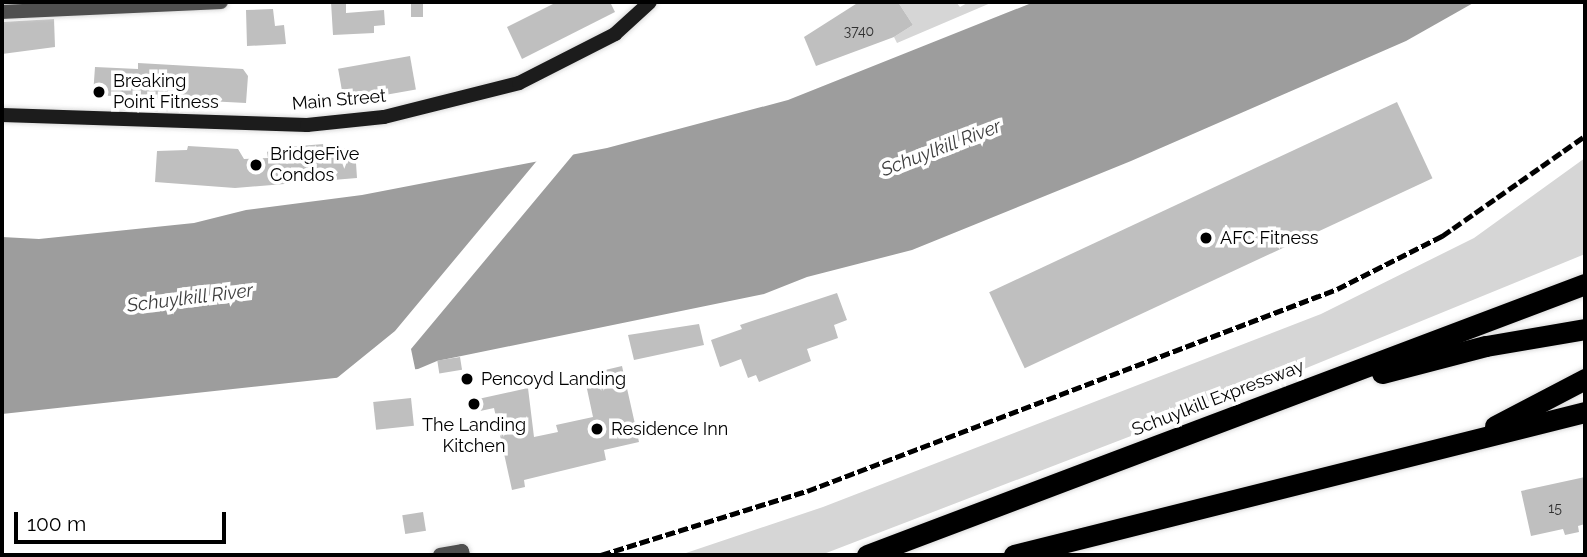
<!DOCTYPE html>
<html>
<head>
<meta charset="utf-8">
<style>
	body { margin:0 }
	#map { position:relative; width:1587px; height:557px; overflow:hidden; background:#fff; font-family:Raleway,sans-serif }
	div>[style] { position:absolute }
	.green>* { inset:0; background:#d6d6d6 }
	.water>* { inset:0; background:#9d9d9d }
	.pier>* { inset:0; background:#fff }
	.building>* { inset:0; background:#bfbfbf; transform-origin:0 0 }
	.roads { filter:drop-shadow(0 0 2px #dbdbdb) drop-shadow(0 0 2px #dbdbdb) }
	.street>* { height:14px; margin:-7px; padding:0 7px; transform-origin:7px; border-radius:7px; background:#4f4f4f }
	.secondary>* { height:14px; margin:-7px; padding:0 7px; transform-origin:7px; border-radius:7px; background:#1c1c1c }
	.highway>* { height:21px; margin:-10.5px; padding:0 10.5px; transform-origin:10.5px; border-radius:10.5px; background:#000 }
	.rail>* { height:4.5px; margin-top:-2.25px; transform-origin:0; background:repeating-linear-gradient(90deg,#000 0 10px,transparent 0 13.5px) }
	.dots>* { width:19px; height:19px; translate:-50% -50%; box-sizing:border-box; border:4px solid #fff; border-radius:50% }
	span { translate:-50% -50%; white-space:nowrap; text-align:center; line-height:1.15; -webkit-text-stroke:7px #fff; paint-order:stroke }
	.number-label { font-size:14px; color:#303030 }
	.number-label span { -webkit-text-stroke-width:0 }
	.poi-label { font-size:18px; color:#000 }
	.left { translate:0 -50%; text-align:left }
	.street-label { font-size:18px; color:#000 }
	.water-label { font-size:19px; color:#3e3e3e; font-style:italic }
	.frame { position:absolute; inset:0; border:4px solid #000; pointer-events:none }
	.scale { position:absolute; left:14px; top:512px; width:212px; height:32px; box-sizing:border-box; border:4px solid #000; border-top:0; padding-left:9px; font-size:21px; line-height:24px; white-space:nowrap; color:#000; -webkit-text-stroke:5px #fff; paint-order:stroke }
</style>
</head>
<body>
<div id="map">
	<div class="green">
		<i style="clip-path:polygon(898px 2px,956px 2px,960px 7px,969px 2px,993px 2px,897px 43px,894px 37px,913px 25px)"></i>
		<i style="clip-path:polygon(1585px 158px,1585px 254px,1282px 378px,821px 555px,680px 555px,823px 507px,1321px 314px,1474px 238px)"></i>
	</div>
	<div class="water">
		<i style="clip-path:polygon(1034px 2px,1475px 2px,1406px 41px,1131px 161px,912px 250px,807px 277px,764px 294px,437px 361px,418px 369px,2px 414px,2px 237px,39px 239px,194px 223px,246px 210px,362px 195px,607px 148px,788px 100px)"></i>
	</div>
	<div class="pier">
		<i style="clip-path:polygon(577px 150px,411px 349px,416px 373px,332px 382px,395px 331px,540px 157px)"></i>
	</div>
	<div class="building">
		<i style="clip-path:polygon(331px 2px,346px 2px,346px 13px,384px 10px,385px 25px,374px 26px,374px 33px,333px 35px)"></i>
		<i style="left:411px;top:2px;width:12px;height:15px"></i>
		<i style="clip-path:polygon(557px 2px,610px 2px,615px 12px,522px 59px,507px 27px)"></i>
		<i style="clip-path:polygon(859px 2px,898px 2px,913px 25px,894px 37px,816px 66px,804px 37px)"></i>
		<i style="clip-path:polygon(273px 9px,275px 26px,284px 25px,286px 44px,247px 46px,246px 10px)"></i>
		<i style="clip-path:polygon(54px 19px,55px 47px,2px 54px,2px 22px)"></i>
		<i style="left:410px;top:56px;width:34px;height:73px;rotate:80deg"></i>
		<i style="clip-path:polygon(138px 63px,243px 69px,248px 76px,246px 103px,93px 95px,95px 67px,138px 69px)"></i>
		<i style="left:1397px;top:102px;width:84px;height:450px;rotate:65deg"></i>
		<i style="clip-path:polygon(324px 144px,324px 148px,355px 148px,357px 178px,235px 188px,155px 182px,157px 151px,187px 150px,188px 146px,238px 149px,244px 159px,268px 158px,267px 152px,274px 148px)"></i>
		<i style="clip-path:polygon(837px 293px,847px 320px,834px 325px,838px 338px,807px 349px,811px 361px,759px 382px,756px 375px,748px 378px,741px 359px,720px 367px,711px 340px,742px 329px,740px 325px)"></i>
		<i style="clip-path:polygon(699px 324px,704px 345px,634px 360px,628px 335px)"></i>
		<i style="left:460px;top:357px;width:13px;height:23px;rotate:81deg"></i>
		<i style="clip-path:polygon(622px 366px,639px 442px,604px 450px,606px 460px,524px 480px,525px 487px,512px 490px,494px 408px,471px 413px,469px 401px,528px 388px,534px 437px,558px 432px,556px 425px,593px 417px,584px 375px)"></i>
		<i style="left:411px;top:398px;width:28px;height:38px;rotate:84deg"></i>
		<i style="clip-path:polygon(1585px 477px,1585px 524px,1578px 526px,1579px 532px,1565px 535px,1563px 529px,1531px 536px,1521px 491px)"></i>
		<i style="left:423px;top:512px;width:19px;height:21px;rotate:81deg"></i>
	</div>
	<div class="roads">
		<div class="street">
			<i style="left:2px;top:12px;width:219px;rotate:-2.6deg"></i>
			<i style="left:440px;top:555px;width:22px;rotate:-10deg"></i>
			<i style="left:462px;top:551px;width:4px;rotate:76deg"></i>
		</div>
		<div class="secondary">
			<i style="left:2px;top:115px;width:305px;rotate:1.9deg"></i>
			<i style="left:307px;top:125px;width:77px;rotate:-5.9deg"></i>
			<i style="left:384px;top:117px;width:139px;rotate:-14.1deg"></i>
			<i style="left:519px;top:83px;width:108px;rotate:-27deg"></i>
			<i style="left:615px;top:34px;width:47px;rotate:-42.4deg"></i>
		</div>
		<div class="highway">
			<i style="left:1382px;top:373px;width:107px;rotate:-14.6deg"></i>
			<i style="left:1486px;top:346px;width:100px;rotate:-9.7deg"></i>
			<i style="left:1495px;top:426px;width:102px;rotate:-27.6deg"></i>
			<i style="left:867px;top:555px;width:767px;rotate:-20.68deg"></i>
			<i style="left:1014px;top:555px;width:589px;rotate:-14.06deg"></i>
		</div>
	</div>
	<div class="rail">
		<i style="left:601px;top:555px;width:216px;rotate:-17.3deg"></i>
		<i style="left:807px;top:491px;width:567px;rotate:-20.86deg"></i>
		<i style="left:1337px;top:289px;width:118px;rotate:-26.8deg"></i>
		<i style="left:1442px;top:236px;width:174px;rotate:-35deg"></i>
	</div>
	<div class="dots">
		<i style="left:99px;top:92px;background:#000"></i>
		<i style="left:256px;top:165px;background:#000"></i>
		<i style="left:1206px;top:238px;background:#000"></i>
		<i style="left:467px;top:379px;background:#000"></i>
		<i style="left:474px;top:404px;background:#000"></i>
		<i style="left:597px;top:429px;background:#000"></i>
	</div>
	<div class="number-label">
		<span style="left:859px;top:31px">3740</span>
		<span style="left:1555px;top:508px">15</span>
	</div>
	<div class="poi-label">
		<span class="left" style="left:113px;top:92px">Breaking<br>Point Fitness</span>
		<span class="left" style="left:270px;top:165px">BridgeFive<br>Condos</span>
		<span class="left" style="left:1220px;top:238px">AFC Fitness</span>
		<span class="left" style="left:481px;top:379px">Pencoyd Landing</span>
		<span style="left:474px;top:436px">The Landing<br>Kitchen</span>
		<span class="left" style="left:611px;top:429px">Residence Inn</span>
	</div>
	<div class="street-label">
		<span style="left:339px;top:100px;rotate:-5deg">Main Street</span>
		<span style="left:1218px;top:398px;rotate:-21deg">Schuylkill Expressway</span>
	</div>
	<div class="water-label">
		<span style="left:941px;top:148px;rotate:-21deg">Schuylkill River</span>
		<span style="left:190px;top:298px;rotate:-7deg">Schuylkill River</span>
	</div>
	<div class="frame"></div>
	<div class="scale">100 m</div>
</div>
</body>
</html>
